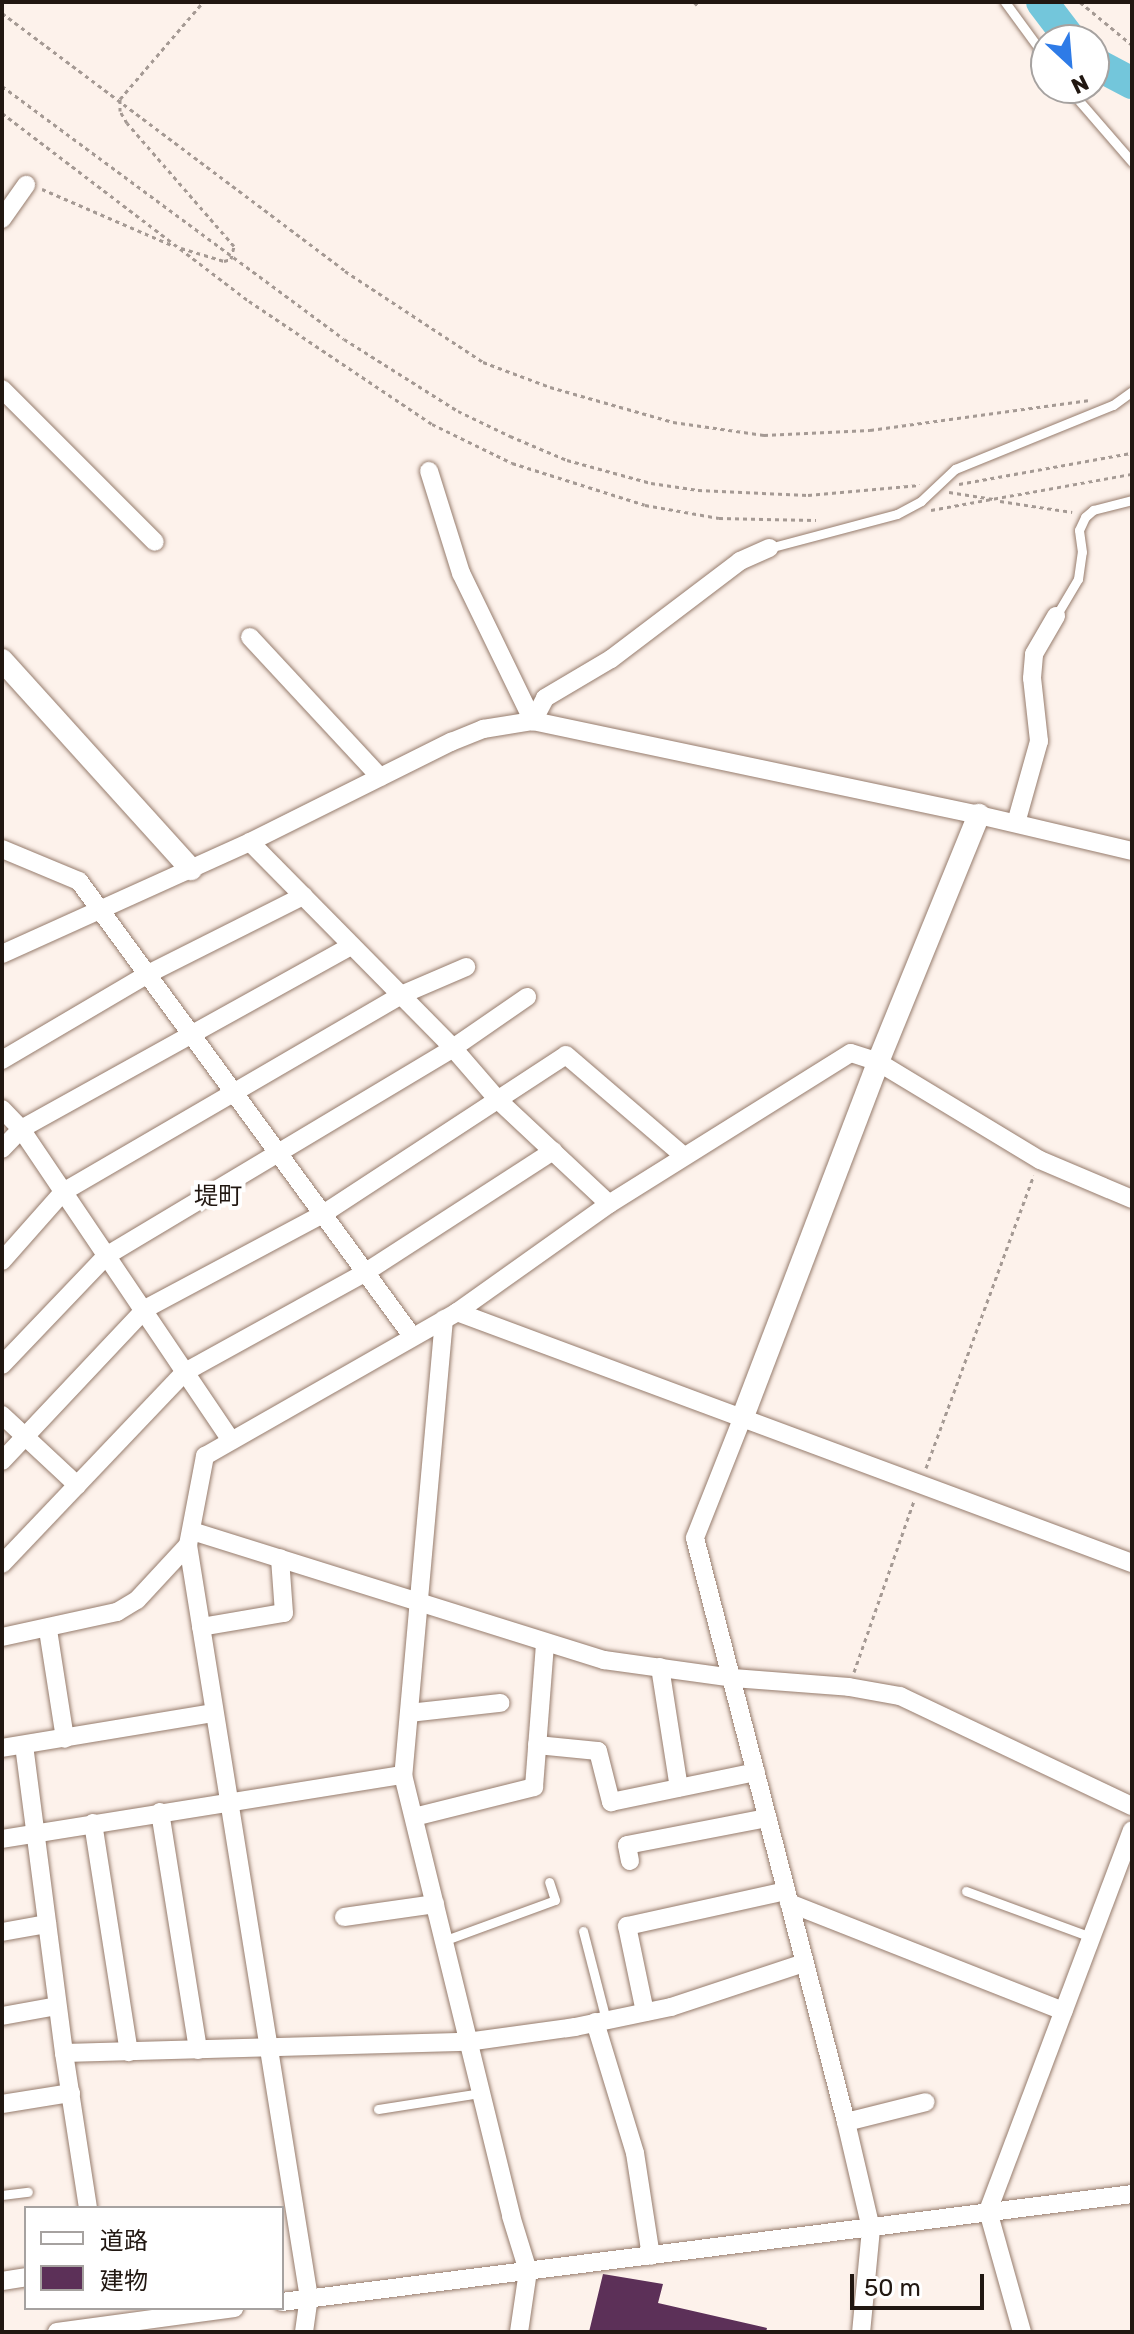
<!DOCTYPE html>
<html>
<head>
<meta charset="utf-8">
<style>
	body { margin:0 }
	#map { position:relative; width:1134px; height:2334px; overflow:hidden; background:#fdf2eb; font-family:Rubik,"Noto Sans JP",sans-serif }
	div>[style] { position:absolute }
	.river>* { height:32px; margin:-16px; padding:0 16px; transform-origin:16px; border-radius:16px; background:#73c6db }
	.building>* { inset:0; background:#5c3058 }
	.path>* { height:3px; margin-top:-1.5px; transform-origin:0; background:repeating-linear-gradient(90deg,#a59a94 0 4px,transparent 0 8px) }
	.roads { filter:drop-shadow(0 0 2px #967c6d) drop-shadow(0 0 2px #967c6d) }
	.service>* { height:9px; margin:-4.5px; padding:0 4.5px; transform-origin:4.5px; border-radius:4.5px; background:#fff }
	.minor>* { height:18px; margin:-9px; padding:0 9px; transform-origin:9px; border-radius:9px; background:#fff }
	.tertiary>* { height:22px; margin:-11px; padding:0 11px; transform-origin:11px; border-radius:11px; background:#fff }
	span { translate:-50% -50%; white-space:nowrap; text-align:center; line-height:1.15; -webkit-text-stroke:8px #fff; paint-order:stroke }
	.neighbourhood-label { font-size:24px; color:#211711 }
	.frame { position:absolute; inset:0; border:4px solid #211711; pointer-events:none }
	.legend { position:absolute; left:24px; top:2206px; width:260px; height:104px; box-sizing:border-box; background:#fff; border:2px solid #a6a2a0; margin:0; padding:10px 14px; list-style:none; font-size:24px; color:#211711 }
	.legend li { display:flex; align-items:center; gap:16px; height:40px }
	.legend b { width:40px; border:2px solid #a6a2a0 }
	.north { position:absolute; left:1030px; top:24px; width:80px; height:80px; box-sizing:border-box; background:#fff; border:2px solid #a6a2a0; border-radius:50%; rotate:154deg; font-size:22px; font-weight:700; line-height:32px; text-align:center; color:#211711 }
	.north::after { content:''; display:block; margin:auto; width:28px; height:36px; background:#2e7be7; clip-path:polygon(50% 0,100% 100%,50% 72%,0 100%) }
	.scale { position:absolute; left:850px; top:2274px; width:134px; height:36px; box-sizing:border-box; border:4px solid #211711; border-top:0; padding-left:10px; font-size:24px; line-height:28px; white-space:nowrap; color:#211711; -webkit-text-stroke:6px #fff; paint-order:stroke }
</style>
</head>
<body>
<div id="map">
	<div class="river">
		<i style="left:1042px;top:2px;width:48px;rotate:52.7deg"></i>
		<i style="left:1094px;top:63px;width:43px;rotate:27.8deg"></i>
	</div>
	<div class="building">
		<i style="clip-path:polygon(603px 2274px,663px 2284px,658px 2303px,767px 2328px,766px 2332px,589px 2332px)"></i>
	</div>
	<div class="path">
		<i style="left:694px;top:2px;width:7px;rotate:45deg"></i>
		<i style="left:1080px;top:2px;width:67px;rotate:39.6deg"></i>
		<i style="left:2px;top:13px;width:429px;rotate:36.9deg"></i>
		<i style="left:345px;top:271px;width:165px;rotate:33.4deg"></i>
		<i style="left:483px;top:362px;width:72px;rotate:20.5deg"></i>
		<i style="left:550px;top:387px;width:128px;rotate:15.9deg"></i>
		<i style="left:673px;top:422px;width:92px;rotate:8.1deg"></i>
		<i style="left:764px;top:435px;width:106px;rotate:-2.7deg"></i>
		<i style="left:870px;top:430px;width:220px;rotate:-7.8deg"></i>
		<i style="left:2px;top:86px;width:425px;rotate:36.5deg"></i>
		<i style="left:344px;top:339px;width:135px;rotate:32.3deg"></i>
		<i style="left:458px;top:411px;width:58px;rotate:25.7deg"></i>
		<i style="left:510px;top:436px;width:62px;rotate:22.8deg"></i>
		<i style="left:567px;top:460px;width:87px;rotate:15.3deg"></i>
		<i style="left:651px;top:483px;width:48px;rotate:8.5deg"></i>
		<i style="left:698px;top:490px;width:110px;rotate:2.6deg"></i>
		<i style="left:808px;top:495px;width:112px;rotate:-5.1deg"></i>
		<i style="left:2px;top:113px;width:310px;rotate:37.3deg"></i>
		<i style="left:249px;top:301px;width:220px;rotate:33.9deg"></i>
		<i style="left:432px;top:424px;width:89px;rotate:26deg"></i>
		<i style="left:512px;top:463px;width:139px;rotate:17.5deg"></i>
		<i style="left:645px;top:505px;width:75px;rotate:10deg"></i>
		<i style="left:719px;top:518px;width:97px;rotate:1.2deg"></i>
		<i style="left:42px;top:189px;width:144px;rotate:23.4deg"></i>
		<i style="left:181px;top:248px;width:45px;rotate:16.8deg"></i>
		<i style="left:224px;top:261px;width:7px;rotate:-16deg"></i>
		<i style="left:231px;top:259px;width:13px;rotate:-77deg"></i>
		<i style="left:234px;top:246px;width:163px;rotate:-131deg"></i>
		<i style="left:127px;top:123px;width:14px;rotate:-120deg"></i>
		<i style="left:120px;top:111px;width:12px;rotate:-90deg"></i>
		<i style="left:120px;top:99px;width:128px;rotate:-49.4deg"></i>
		<i style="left:959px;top:484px;width:176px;rotate:-10.2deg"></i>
		<i style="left:949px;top:492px;width:45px;rotate:9deg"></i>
		<i style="left:1000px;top:501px;width:73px;rotate:8.7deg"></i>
		<i style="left:931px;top:510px;width:204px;rotate:-10.2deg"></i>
		<i style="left:926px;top:1468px;width:312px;rotate:-69.8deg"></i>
		<i style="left:854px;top:1672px;width:181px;rotate:-70.7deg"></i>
	</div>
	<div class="roads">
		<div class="service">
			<i style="left:1005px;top:2px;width:69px;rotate:53.8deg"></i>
			<i style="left:1068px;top:88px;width:98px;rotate:49.1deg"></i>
			<i style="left:769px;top:548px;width:132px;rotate:-14.9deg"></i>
			<i style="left:897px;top:514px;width:27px;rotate:-28deg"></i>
			<i style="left:921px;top:501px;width:47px;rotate:-43.3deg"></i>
			<i style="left:955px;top:469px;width:170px;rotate:-22.1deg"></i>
			<i style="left:1113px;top:405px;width:24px;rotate:-36deg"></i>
			<i style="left:1056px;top:616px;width:43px;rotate:-59.3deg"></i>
			<i style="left:1078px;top:579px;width:27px;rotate:-82deg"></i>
			<i style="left:1082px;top:552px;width:22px;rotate:-98deg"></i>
			<i style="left:1079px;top:530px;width:14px;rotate:-65deg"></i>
			<i style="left:1085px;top:517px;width:11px;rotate:-41deg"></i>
			<i style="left:1093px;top:510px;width:40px;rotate:-14.4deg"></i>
			<i style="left:966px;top:1891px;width:133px;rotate:20.2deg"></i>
			<i style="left:583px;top:1931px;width:92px;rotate:75.5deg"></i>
			<i style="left:443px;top:1941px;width:119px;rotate:-20.1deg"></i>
			<i style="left:555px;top:1900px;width:19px;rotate:-108deg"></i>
			<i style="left:378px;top:2109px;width:103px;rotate:-8.9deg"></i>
			<i style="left:2px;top:2195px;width:26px;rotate:-7deg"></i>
		</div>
		<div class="minor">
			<i style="left:2px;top:219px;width:42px;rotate:-54.8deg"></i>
			<i style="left:2px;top:389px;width:216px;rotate:45deg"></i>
			<i style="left:429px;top:471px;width:107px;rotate:72.6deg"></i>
			<i style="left:461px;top:573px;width:165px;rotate:64.1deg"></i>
			<i style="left:250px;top:637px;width:191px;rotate:47.1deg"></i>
			<i style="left:533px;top:721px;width:26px;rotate:-62deg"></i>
			<i style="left:545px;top:698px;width:77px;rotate:-30.6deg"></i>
			<i style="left:611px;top:659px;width:162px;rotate:-37.2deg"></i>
			<i style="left:740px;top:561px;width:32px;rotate:-24deg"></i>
			<i style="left:1016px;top:823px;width:85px;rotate:-74.3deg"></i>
			<i style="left:1039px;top:741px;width:63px;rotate:-96.3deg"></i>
			<i style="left:1032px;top:678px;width:24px;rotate:-85deg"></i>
			<i style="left:1034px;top:654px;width:44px;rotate:-59.9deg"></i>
			<i style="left:250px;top:842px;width:289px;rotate:45.4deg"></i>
			<i style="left:453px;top:1048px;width:69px;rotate:49.1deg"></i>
			<i style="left:498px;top:1100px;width:152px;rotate:43.1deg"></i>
			<i style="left:2px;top:849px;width:83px;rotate:22.6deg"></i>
			<i style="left:79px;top:881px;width:564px;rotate:53.8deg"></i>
			<i style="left:2px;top:954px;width:272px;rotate:-24.3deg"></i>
			<i style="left:250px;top:842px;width:225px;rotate:-26.5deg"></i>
			<i style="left:451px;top:742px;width:35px;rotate:-22deg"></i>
			<i style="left:483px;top:729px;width:51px;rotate:-9.1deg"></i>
			<i style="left:533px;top:721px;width:456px;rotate:11.9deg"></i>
			<i style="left:979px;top:815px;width:157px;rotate:13.2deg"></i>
			<i style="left:2px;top:1060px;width:169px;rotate:-30.5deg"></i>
			<i style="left:148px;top:974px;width:174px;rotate:-26.7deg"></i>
			<i style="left:2px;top:1109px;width:28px;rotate:46deg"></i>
			<i style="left:21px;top:1129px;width:375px;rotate:56deg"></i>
			<i style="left:2px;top:1149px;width:28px;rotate:-46deg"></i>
			<i style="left:21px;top:1129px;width:377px;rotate:-29deg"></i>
			<i style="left:2px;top:1261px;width:92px;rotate:-48.5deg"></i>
			<i style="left:63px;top:1192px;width:391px;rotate:-30.2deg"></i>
			<i style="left:401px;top:995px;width:71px;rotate:-23.3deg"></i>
			<i style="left:457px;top:1312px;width:720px;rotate:20.4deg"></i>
			<i style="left:444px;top:1319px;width:458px;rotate:95.1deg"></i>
			<i style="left:403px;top:1775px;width:454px;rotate:76.2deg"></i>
			<i style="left:511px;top:2216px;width:58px;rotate:72.8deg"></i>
			<i style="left:528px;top:2271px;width:62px;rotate:98.4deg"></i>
			<i style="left:2px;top:1365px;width:151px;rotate:-46.3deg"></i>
			<i style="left:106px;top:1256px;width:405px;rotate:-30.9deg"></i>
			<i style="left:453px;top:1048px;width:90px;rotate:-34.6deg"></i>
			<i style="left:2px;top:1415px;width:103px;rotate:43deg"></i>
			<i style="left:742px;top:1419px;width:128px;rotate:111.6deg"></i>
			<i style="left:695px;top:1538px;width:603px;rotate:75.5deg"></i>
			<i style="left:846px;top:2122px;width:110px;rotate:76.8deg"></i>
			<i style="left:871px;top:2229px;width:103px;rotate:95.5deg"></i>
			<i style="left:2px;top:1461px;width:209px;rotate:-46.7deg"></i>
			<i style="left:145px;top:1309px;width:202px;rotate:-28.1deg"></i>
			<i style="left:323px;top:1214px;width:290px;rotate:-33.2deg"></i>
			<i style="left:566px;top:1055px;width:155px;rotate:40.6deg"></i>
			<i style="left:192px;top:1531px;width:432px;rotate:17.4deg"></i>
			<i style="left:604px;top:1660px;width:130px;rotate:7.9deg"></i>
			<i style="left:733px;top:1678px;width:116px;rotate:4.4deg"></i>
			<i style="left:849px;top:1687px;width:52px;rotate:10deg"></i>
			<i style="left:900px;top:1696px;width:257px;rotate:25.4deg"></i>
			<i style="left:2px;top:1564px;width:265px;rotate:-46.4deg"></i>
			<i style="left:185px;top:1372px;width:207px;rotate:-28.9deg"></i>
			<i style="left:366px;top:1272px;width:223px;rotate:-32.9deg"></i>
			<i style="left:201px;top:1627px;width:84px;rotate:-9.6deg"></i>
			<i style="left:284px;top:1613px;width:55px;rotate:-94.2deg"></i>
			<i style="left:48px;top:1630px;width:110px;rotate:81.1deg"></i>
			<i style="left:2px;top:1637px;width:118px;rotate:-12.3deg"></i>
			<i style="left:117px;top:1612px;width:23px;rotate:-31deg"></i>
			<i style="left:137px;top:1600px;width:75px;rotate:-47.2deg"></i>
			<i style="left:660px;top:1667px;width:122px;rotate:81.1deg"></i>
			<i style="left:409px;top:1713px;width:92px;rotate:-6.3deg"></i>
			<i style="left:24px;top:1745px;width:311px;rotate:82.6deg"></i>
			<i style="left:64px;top:2053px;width:157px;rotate:81.2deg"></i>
			<i style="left:537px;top:1745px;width:61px;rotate:5.6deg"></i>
			<i style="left:598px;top:1751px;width:53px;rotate:75.7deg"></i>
			<i style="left:611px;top:1802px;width:148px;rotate:-11.7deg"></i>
			<i style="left:2px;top:1748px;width:215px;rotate:-9.4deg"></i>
			<i style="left:160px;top:1812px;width:241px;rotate:80.9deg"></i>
			<i style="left:414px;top:1817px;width:124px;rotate:-14deg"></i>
			<i style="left:534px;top:1787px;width:143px;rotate:-85.6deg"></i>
			<i style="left:93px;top:1823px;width:232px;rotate:81.1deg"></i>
			<i style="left:2px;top:1839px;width:406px;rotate:-9.1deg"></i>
			<i style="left:630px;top:1861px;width:16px;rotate:-101deg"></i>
			<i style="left:627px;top:1845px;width:143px;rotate:-10.9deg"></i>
			<i style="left:789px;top:1903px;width:295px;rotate:21.5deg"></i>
			<i style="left:344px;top:1917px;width:92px;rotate:-8.1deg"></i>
			<i style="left:2px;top:1932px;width:46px;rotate:-10.1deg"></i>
			<i style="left:645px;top:2012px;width:88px;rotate:-101.8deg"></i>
			<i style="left:627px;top:1926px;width:163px;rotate:-12.4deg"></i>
			<i style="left:2px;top:2016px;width:56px;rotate:-10.3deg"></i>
			<i style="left:595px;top:2022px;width:137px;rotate:73deg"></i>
			<i style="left:635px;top:2153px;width:104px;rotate:81.2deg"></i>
			<i style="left:64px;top:2053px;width:403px;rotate:-1.6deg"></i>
			<i style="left:467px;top:2042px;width:109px;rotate:-7.9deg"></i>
			<i style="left:575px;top:2027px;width:98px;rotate:-11.8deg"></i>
			<i style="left:671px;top:2007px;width:140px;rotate:-18.3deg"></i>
			<i style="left:2px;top:2104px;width:70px;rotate:-9.1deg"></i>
			<i style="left:846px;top:2122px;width:82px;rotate:-14deg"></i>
			<i style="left:2px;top:2281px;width:24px;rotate:-9deg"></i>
			<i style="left:282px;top:2302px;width:857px;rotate:-7.24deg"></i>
			<i style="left:57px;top:2332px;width:179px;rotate:-7.7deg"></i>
			<i style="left:304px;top:2332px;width:34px;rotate:-82deg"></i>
			<i style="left:309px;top:2298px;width:763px;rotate:-99.13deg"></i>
			<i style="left:188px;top:1545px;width:91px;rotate:-79.2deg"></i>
			<i style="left:205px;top:1456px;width:290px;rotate:-29.7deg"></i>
			<i style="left:457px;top:1312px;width:186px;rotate:-35.4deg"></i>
			<i style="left:609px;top:1204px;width:285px;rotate:-32deg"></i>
			<i style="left:851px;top:1053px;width:28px;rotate:18deg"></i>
			<i style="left:878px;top:1062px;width:189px;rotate:31.2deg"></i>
			<i style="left:1040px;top:1160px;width:100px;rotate:23deg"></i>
			<i style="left:1022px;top:2332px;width:126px;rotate:-105.7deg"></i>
			<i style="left:988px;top:2211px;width:407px;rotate:-69.3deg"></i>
		</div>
		<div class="tertiary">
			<i style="left:2px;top:660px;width:282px;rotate:47.9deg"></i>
			<i style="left:742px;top:1419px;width:382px;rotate:-69.1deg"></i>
			<i style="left:878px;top:1062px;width:267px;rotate:-67.8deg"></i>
		</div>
	</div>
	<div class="neighbourhood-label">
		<span style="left:218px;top:1197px">堤町</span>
	</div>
	<div class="frame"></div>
	<ul class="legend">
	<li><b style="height:10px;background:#fff"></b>道路</li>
	<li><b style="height:22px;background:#5c3058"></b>建物</li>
	</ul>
	<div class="north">N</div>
	<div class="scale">50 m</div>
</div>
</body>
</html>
